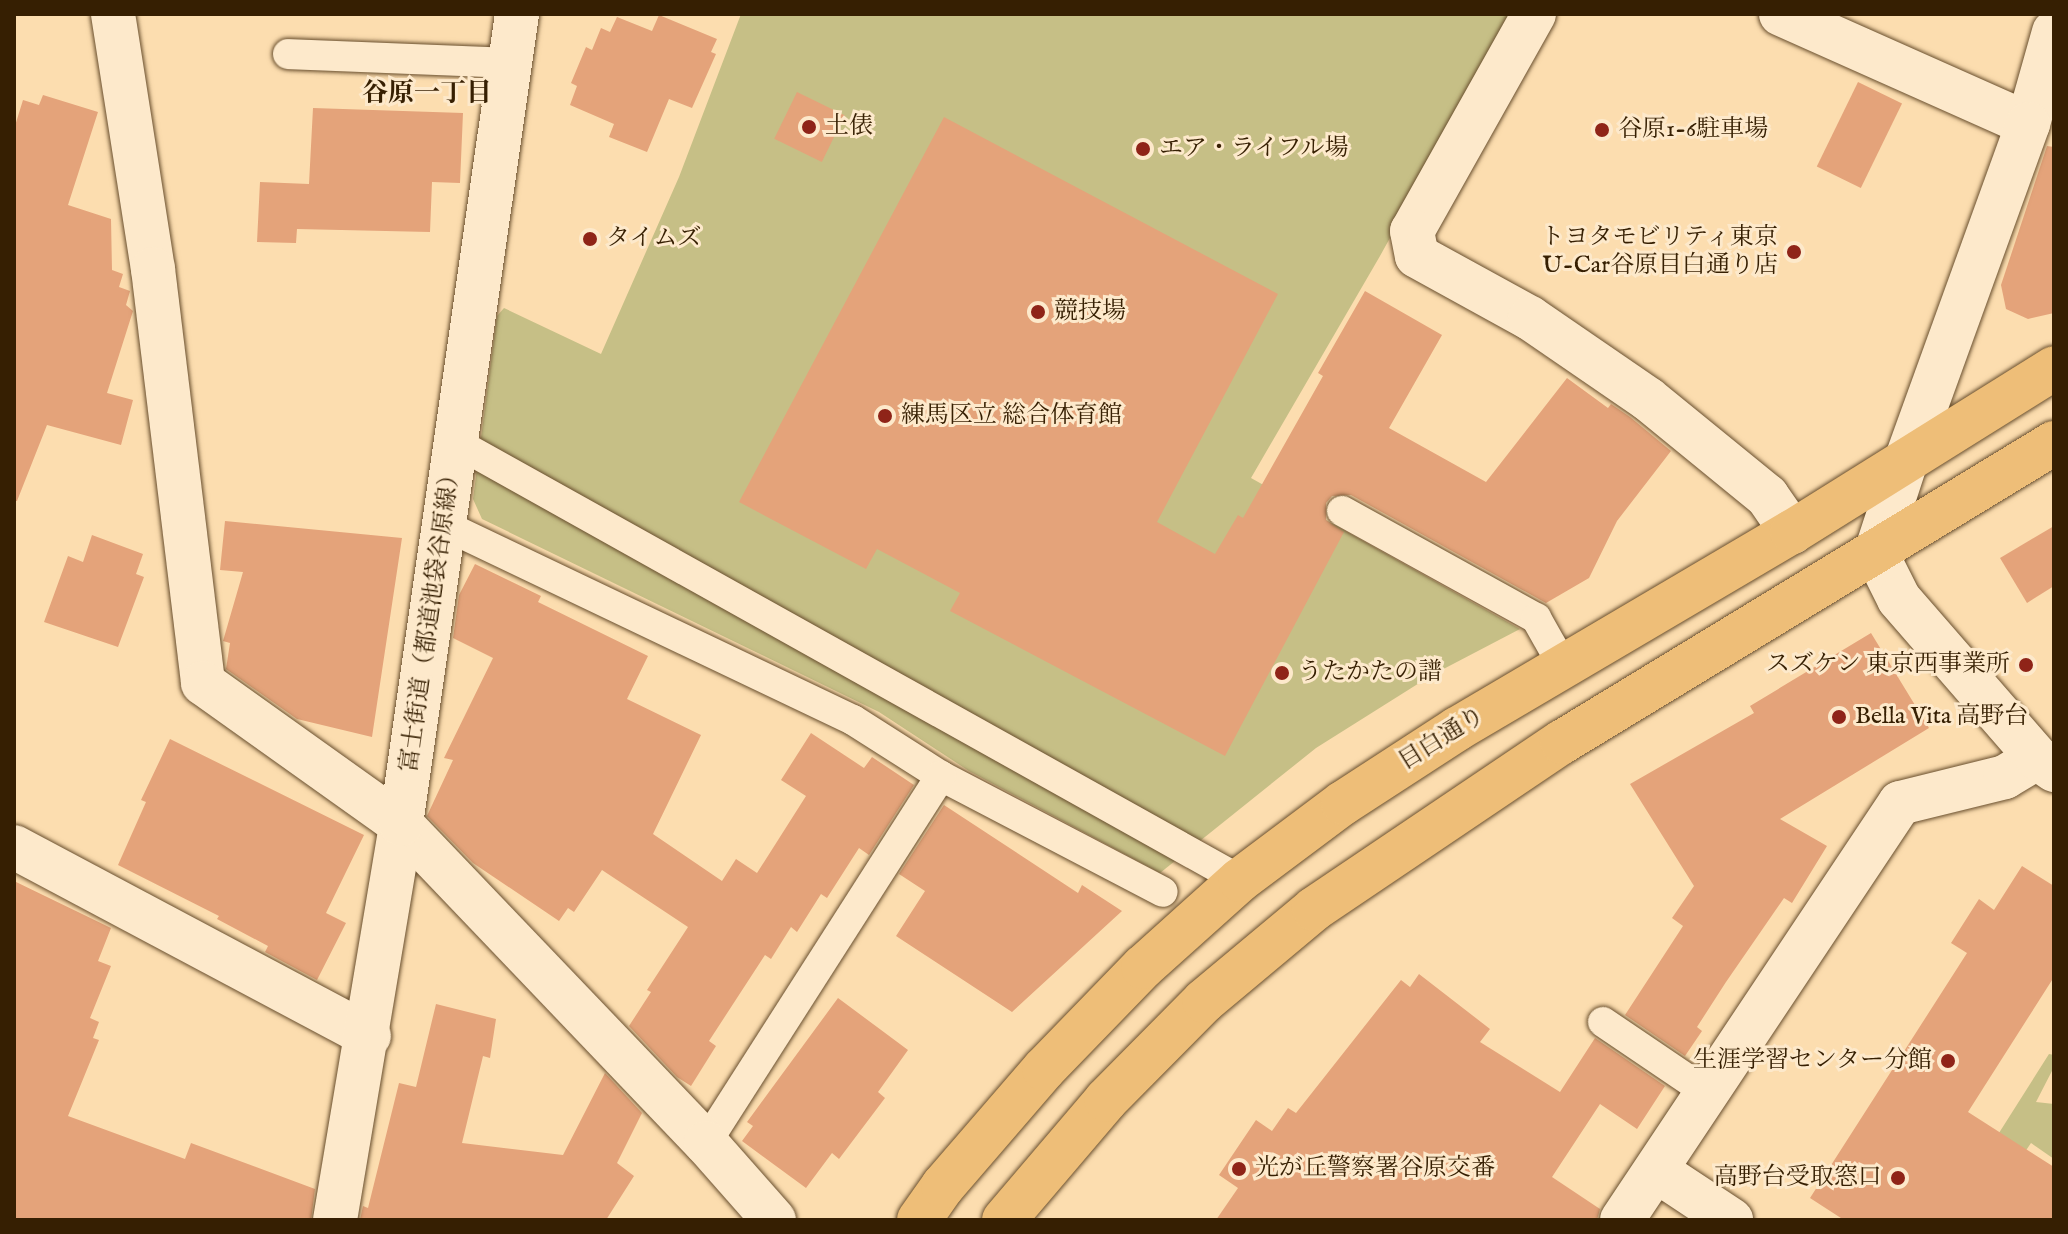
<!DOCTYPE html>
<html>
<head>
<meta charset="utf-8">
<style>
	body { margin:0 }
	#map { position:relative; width:2068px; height:1234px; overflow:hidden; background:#fcddaf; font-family:"IM FELL English","Noto Serif JP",serif }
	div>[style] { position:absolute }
	.green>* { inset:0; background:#c6bf86 }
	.building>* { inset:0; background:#e4a37a; transform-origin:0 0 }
	.roads { filter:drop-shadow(0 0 2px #684e2d) drop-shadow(0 0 2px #684e2d) }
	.lane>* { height:30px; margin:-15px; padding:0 15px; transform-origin:15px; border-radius:15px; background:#fde9cb }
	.street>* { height:44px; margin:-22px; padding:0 22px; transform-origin:22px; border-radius:22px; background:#fde9cb }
	.secondary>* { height:44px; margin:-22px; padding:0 22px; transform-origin:22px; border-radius:22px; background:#fde9cb }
	.primary>* { height:44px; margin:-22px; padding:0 22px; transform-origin:22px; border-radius:22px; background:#eebe78 }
	.dots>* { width:22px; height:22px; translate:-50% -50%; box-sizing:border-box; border:4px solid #fde9cb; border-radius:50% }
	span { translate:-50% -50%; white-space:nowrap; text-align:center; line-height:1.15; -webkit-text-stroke:6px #fde9cb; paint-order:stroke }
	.poi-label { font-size:24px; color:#361f02 }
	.left { translate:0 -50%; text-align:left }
	.right { translate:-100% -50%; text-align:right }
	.street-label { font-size:24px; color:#361f02 }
	.neighbourhood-label { font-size:26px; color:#361f02; font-weight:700 }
	.frame { position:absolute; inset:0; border:16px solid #361f02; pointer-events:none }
</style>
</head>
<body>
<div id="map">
	<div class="green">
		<i style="clip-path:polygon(741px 14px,1514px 14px,1380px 256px,1251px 478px,1520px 629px,1432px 675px,1316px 748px,1160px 873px,969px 771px,879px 712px,482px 519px,473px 499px,497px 316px,504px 308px,601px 354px,679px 177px)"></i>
		<i style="clip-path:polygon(2049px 1054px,2054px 1055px,2054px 1067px,2036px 1102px,2054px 1104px,2054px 1159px,2031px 1143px,1985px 1211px,1959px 1196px)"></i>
	</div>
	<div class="building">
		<i style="clip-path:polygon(659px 15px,717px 39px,711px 52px,716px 54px,692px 108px,669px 99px,647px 152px,609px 137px,614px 124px,570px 105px,577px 86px,571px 83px,586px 47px,592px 50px,601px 28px,610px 32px,617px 17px,652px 31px)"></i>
		<i style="left:1858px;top:82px;width:49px;height:94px;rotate:26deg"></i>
		<i style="left:797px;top:92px;width:53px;height:52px;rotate:26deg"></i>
		<i style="clip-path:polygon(43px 95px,98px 112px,68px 205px,111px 219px,112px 270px,123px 274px,119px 287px,130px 291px,126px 305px,133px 311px,107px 393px,133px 400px,121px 445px,47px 425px,17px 501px,14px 501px,14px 129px,23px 100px,39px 105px)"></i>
		<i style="clip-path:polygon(313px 108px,463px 113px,460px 183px,432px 182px,430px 232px,297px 229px,296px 243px,257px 242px,260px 182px,309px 184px)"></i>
		<i style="clip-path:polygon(944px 117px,1278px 294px,1157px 522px,1215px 554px,1238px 515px,1243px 518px,1323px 376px,1318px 373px,1365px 291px,1442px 335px,1389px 428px,1486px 482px,1567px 378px,1608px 408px,1611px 404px,1630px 417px,1671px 451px,1617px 521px,1589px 578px,1546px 603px,1351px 495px,1332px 496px,1326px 503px,1326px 520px,1344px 532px,1225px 756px,950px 611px,960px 593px,877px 549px,866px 569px,739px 502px)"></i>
		<i style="clip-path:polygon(2047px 146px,2054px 147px,2054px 313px,2028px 319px,2006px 309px,2001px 285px)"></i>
		<i style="clip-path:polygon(225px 521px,402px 538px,372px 737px,297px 719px,226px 669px,230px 643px,223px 641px,243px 572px,220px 570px)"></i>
		<i style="clip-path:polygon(2054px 526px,2054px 586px,2027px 603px,2000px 558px)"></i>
		<i style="clip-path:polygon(92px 535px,143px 554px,136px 574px,144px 577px,118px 647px,44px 622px,68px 556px,83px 562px)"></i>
		<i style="clip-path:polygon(475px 564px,541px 596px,538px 602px,648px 656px,627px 699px,701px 735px,653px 834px,722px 881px,736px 859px,757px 873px,806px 796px,781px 780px,811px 733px,864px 768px,872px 757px,914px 785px,869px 855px,859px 848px,827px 898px,821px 894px,797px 932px,791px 927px,771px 959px,765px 955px,709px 1041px,716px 1046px,691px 1086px,677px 1077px,629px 1026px,651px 992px,647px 990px,688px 927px,602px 870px,574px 912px,568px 908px,559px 921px,473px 863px,427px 816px,453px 760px,444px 758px,493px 658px,453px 638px,459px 595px)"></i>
		<i style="clip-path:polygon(1871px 633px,1929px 728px,1780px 819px,1827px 846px,1792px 903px,1784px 898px,1726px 982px,1697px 1027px,1702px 1031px,1685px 1056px,1625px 1015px,1683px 926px,1672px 918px,1694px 886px,1630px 784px,1754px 713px,1750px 706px)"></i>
		<i style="clip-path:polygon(170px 739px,364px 835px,326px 913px,346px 923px,317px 980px,265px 952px,268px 946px,217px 919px,219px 916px,118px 865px,146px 802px,141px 800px)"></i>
		<i style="clip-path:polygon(944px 805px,1078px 893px,1082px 885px,1122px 911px,1012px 1012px,896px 936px,925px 891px,899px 874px)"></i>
		<i style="clip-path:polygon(2022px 866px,2054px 886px,2054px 977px,1968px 1112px,2054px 1167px,2054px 1220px,1844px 1220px,1810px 1198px,1967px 953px,1951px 943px,1979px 899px,1994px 910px)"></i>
		<i style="clip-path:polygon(14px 881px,111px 928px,98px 961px,111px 966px,90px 1018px,99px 1022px,93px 1038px,99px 1040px,68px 1116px,185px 1159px,191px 1143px,315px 1189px,311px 1220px,14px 1220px)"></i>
		<i style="clip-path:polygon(1419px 974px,1490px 1029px,1480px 1042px,1560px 1092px,1595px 1038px,1665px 1086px,1637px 1129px,1600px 1104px,1552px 1177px,1600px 1209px,1597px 1220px,1216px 1220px,1238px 1188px,1219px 1175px,1256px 1120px,1272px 1131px,1288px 1108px,1296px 1113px,1401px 980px,1410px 987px)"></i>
		<i style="clip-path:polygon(838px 998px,908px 1050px,878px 1092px,885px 1098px,839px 1159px,832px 1153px,806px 1188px,742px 1141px,753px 1126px,747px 1122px)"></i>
		<i style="clip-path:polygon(436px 1004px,496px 1019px,490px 1058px,483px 1056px,462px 1143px,563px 1155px,605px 1073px,642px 1113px,617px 1163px,634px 1176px,606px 1220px,360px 1220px,363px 1206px,368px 1208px,399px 1083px,416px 1087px)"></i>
	</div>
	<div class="roads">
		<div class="lane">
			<i style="left:288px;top:54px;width:222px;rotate:2.3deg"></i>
			<i style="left:457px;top:443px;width:897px;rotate:29.17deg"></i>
			<i style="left:1342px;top:511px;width:222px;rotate:28.9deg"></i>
			<i style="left:1536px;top:618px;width:55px;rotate:60.6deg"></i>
			<i style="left:444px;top:525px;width:453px;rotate:25.5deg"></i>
			<i style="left:853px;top:720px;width:104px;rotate:32.5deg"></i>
			<i style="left:941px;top:776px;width:250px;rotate:27.6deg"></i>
			<i style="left:1603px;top:1022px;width:127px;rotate:34.1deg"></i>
			<i style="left:706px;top:1143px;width:436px;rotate:-57.4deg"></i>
		</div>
		<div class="street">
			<i style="left:113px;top:14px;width:258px;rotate:81.1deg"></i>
			<i style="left:153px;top:269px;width:417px;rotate:83.1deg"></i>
			<i style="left:203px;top:683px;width:243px;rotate:35.5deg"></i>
			<i style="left:401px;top:824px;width:441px;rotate:46.3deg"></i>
			<i style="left:706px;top:1143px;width:103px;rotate:48.6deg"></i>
			<i style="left:1534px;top:14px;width:249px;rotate:119.3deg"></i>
			<i style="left:1412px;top:231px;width:25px;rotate:79deg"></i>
			<i style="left:1417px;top:256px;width:129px;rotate:28.8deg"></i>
			<i style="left:1530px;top:318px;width:143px;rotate:34.5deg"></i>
			<i style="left:1648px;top:399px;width:154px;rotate:39.2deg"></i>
			<i style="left:1767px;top:496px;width:44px;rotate:55.2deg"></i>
			<i style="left:1781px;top:14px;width:270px;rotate:24deg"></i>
			<i style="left:14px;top:847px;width:402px;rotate:28deg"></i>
			<i style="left:1657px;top:1171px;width:89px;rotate:33.5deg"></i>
			<i style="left:1622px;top:1220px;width:501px;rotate:-56.31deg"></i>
			<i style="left:1900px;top:803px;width:108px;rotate:-13.9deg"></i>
			<i style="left:2005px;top:777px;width:37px;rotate:-31deg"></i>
		</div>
		<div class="secondary">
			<i style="left:2054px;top:32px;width:96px;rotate:105.8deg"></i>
			<i style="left:2028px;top:124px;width:358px;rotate:109.9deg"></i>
			<i style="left:1906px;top:461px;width:97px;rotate:108.1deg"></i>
			<i style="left:1876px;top:553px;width:51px;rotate:63.4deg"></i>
			<i style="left:1899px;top:599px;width:211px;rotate:49deg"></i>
			<i style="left:2037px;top:758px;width:21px;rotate:35deg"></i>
			<i style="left:335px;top:1220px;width:401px;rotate:-80.5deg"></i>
			<i style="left:401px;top:824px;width:818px;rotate:-81.85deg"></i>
		</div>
		<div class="primary">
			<i style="left:919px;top:1220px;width:42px;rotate:-54.8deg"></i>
			<i style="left:943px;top:1186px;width:155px;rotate:-49.2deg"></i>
			<i style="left:1044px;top:1069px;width:142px;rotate:-45.9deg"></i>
			<i style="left:1143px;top:967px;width:130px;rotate:-41.9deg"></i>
			<i style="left:1240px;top:880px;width:129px;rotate:-36.8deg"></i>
			<i style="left:1343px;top:803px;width:136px;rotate:-33deg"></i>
			<i style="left:1457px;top:729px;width:389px;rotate:-30.5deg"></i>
			<i style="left:1792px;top:532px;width:309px;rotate:-32deg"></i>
			<i style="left:1004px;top:1220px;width:157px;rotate:-49.6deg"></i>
			<i style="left:1106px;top:1100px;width:139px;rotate:-45.3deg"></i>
			<i style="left:1204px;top:1001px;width:143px;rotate:-39.9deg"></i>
			<i style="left:1314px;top:909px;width:299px;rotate:-34deg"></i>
			<i style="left:1562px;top:742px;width:576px;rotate:-31.29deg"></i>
		</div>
	</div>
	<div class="dots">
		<i style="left:809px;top:127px;background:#8f2418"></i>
		<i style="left:1602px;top:130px;background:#8f2418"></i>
		<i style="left:1143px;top:149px;background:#8f2418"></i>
		<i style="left:590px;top:239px;background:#8f2418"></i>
		<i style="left:1794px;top:252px;background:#8f2418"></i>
		<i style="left:1038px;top:312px;background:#8f2418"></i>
		<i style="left:885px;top:416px;background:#8f2418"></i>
		<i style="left:2026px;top:665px;background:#8f2418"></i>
		<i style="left:1282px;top:673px;background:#8f2418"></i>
		<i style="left:1839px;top:717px;background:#8f2418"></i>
		<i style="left:1948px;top:1061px;background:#8f2418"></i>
		<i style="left:1239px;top:1169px;background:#8f2418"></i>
		<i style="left:1898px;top:1178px;background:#8f2418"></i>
	</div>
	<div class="poi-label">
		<span class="left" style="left:825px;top:127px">土俵</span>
		<span class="left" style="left:1618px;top:130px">谷原1-6駐車場</span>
		<span class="left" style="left:1159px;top:149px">エア・ライフル場</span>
		<span class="right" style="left:1778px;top:252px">トヨタモビリティ東京<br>U-Car谷原目白通り店</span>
		<span class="left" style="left:606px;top:239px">タイムズ</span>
		<span class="left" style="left:1054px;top:312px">競技場</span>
		<span class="left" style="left:901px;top:416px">練馬区立 総合体育館</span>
		<span class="right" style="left:2010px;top:665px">スズケン 東京西事業所</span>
		<span class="left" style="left:1298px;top:673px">うたかたの譜</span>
		<span class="left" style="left:1855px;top:717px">Bella Vita 高野台</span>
		<span class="right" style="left:1932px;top:1061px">生涯学習センター分館</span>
		<span class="left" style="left:1255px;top:1169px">光が丘警察署谷原交番</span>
		<span class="right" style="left:1882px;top:1178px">高野台受取窓口</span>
	</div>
	<div class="street-label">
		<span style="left:431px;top:618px;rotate:-82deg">富士街道（都道池袋谷原線）</span>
		<span style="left:1442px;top:739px;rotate:-32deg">目白通り</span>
	</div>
	<div class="neighbourhood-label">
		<span style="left:427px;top:94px">谷原一丁目</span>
	</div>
	<div class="frame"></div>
</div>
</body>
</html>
